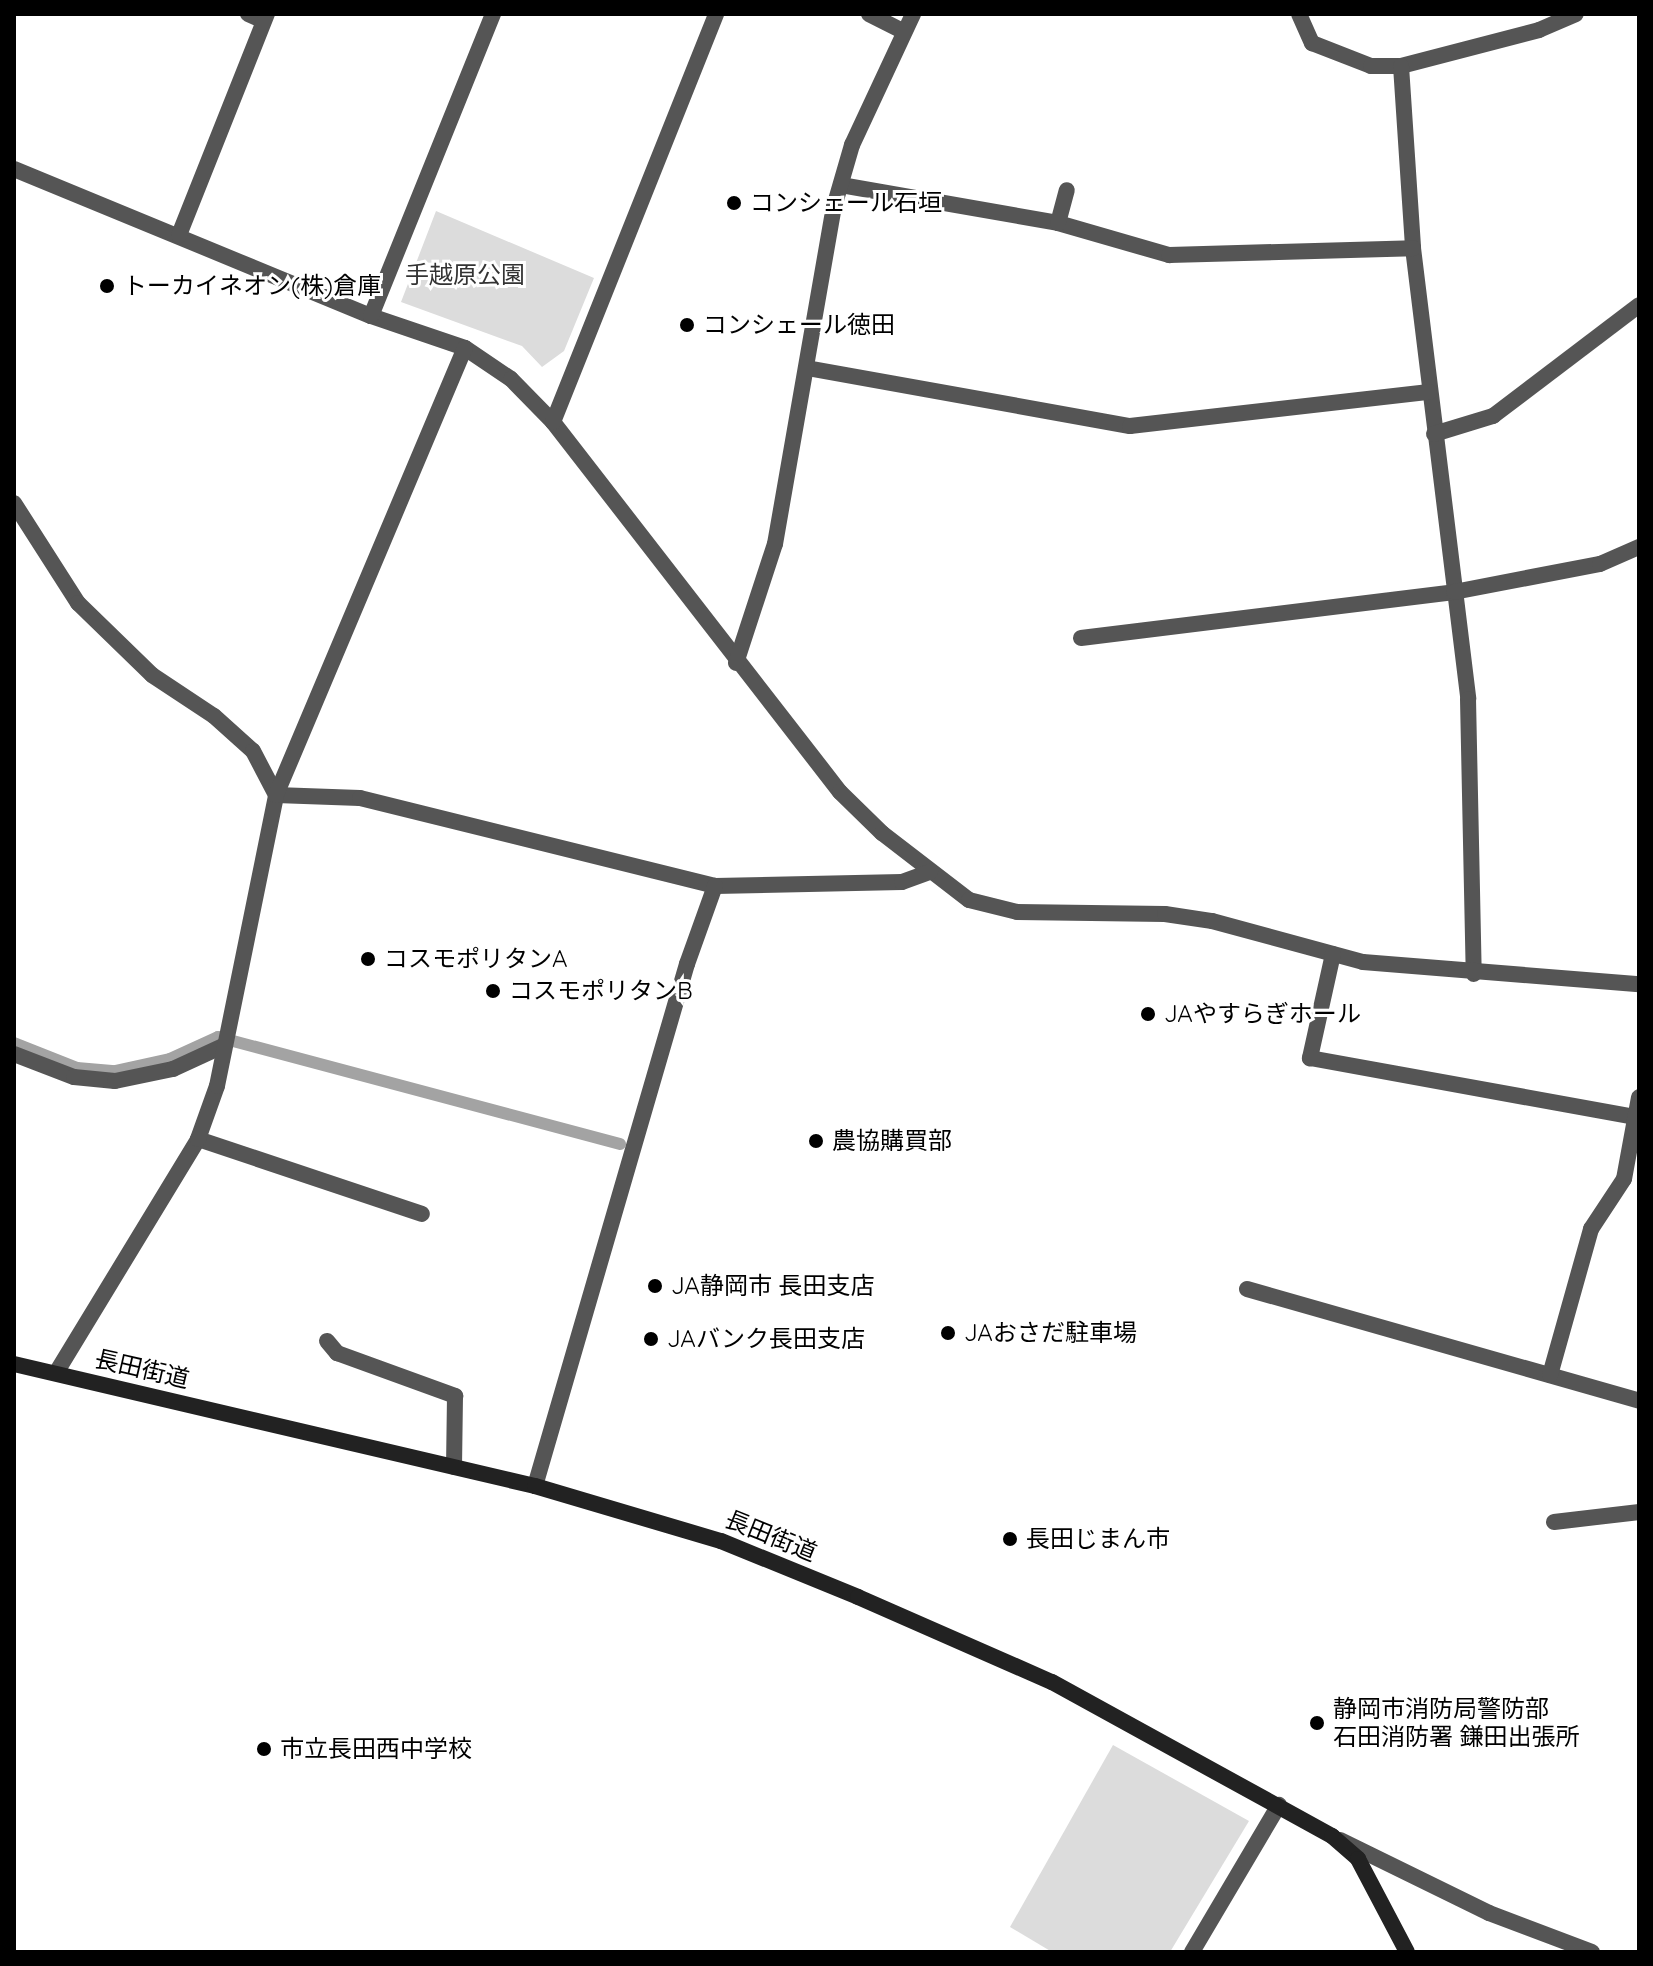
<!DOCTYPE html>
<html>
<head>
<meta charset="utf-8">
<style>
	body { margin:0 }
	#map { position:relative; width:1653px; height:1966px; overflow:hidden; background:#fff; font-family:Quicksand,"Noto Sans JP",sans-serif }
	div>[style] { position:absolute }
	.green>* { inset:0; background:#dcdcdc }
	.stream>* { height:12px; margin:-6px; padding:0 6px; transform-origin:6px; border-radius:6px; background:#a3a3a3 }
	.street>* { height:16px; margin:-8px; padding:0 8px; transform-origin:8px; border-radius:8px; background:#555 }
	.secondary>* { height:16px; margin:-8px; padding:0 8px; transform-origin:8px; border-radius:8px; background:#222 }
	.dots>* { width:22px; height:22px; translate:-50% -50%; box-sizing:border-box; border:4px solid #fff; border-radius:50% }
	span { translate:-50% -50%; white-space:nowrap; text-align:center; line-height:1.15; -webkit-text-stroke:6px #fff; paint-order:stroke }
	.poi-label { font-size:24px; color:#000 }
	.left { translate:0 -50%; text-align:left }
	.park-label { font-size:24px; color:#333 }
	.street-label { font-size:24px; color:#000 }
	.frame { position:absolute; inset:0; border:16px solid #000; pointer-events:none }
</style>
</head>
<body>
<div id="map">
	<div class="green">
		<i style="clip-path:polygon(436px 211px,594px 278px,564px 351px,542px 367px,522px 346px,401px 302px)"></i>
		<i style="clip-path:polygon(1113px 1745px,1249px 1821px,1170px 1952px,1052px 1952px,1010px 1927px)"></i>
	</div>
	<div class="stream">
		<i style="left:14px;top:1043px;width:68px;rotate:21.6deg"></i>
		<i style="left:77px;top:1068px;width:38px;rotate:5deg"></i>
		<i style="left:115px;top:1071px;width:56px;rotate:-12.3deg"></i>
		<i style="left:170px;top:1059px;width:53px;rotate:-24.6deg"></i>
		<i style="left:218px;top:1037px;width:416px;rotate:14.9deg"></i>
	</div>
	<div class="street">
		<i style="left:248px;top:14px;width:17px;rotate:24deg"></i>
		<i style="left:869px;top:14px;width:39px;rotate:27deg"></i>
		<i style="left:1299px;top:14px;width:32px;rotate:66deg"></i>
		<i style="left:1312px;top:43px;width:63px;rotate:21.3deg"></i>
		<i style="left:1371px;top:66px;width:30px"></i>
		<i style="left:1401px;top:66px;width:143px;rotate:-14.6deg"></i>
		<i style="left:1539px;top:30px;width:40px;rotate:-23.4deg"></i>
		<i style="left:1401px;top:66px;width:182px;rotate:86.2deg"></i>
		<i style="left:1413px;top:248px;width:454px;rotate:83deg"></i>
		<i style="left:1468px;top:699px;width:275px;rotate:88.8deg"></i>
		<i style="left:14px;top:169px;width:386px;rotate:22.4deg"></i>
		<i style="left:371px;top:316px;width:99px;rotate:18.8deg"></i>
		<i style="left:465px;top:348px;width:55px;rotate:34deg"></i>
		<i style="left:511px;top:379px;width:60px;rotate:45.7deg"></i>
		<i style="left:553px;top:422px;width:468px;rotate:52.2deg"></i>
		<i style="left:840px;top:792px;width:59px;rotate:44.3deg"></i>
		<i style="left:882px;top:833px;width:110px;rotate:37.6deg"></i>
		<i style="left:969px;top:900px;width:49px;rotate:14deg"></i>
		<i style="left:1017px;top:912px;width:148px;rotate:0.8deg"></i>
		<i style="left:1165px;top:914px;width:48px;rotate:8.5deg"></i>
		<i style="left:1212px;top:921px;width:156px;rotate:15.2deg"></i>
		<i style="left:1363px;top:962px;width:277px;rotate:4.6deg"></i>
		<i style="left:841px;top:185px;width:220px;rotate:9.9deg"></i>
		<i style="left:1058px;top:223px;width:116px;rotate:16.1deg"></i>
		<i style="left:1169px;top:255px;width:244px;rotate:-1.6deg"></i>
		<i style="left:1058px;top:223px;width:34px;rotate:-75deg"></i>
		<i style="left:179px;top:235px;width:238px;rotate:-68.3deg"></i>
		<i style="left:371px;top:316px;width:326px;rotate:-68deg"></i>
		<i style="left:807px;top:368px;width:328px;rotate:10.2deg"></i>
		<i style="left:1130px;top:426px;width:301px;rotate:-6.5deg"></i>
		<i style="left:553px;top:422px;width:439px;rotate:-68.2deg"></i>
		<i style="left:1434px;top:434px;width:62px;rotate:-17deg"></i>
		<i style="left:1493px;top:416px;width:183px;rotate:-37.2deg"></i>
		<i style="left:14px;top:503px;width:119px;rotate:57.4deg"></i>
		<i style="left:78px;top:603px;width:103px;rotate:44.2deg"></i>
		<i style="left:152px;top:675px;width:74px;rotate:33.5deg"></i>
		<i style="left:214px;top:716px;width:52px;rotate:41.9deg"></i>
		<i style="left:253px;top:751px;width:50px;rotate:62.4deg"></i>
		<i style="left:276px;top:795px;width:84px;rotate:2deg"></i>
		<i style="left:360px;top:798px;width:366px;rotate:13.9deg"></i>
		<i style="left:715px;top:886px;width:187px;rotate:-1.2deg"></i>
		<i style="left:902px;top:882px;width:30px;rotate:-20deg"></i>
		<i style="left:1081px;top:638px;width:376px;rotate:-7deg"></i>
		<i style="left:1454px;top:592px;width:149px;rotate:-10.9deg"></i>
		<i style="left:1600px;top:564px;width:43px;rotate:-23.6deg"></i>
		<i style="left:736px;top:663px;width:125px;rotate:-71.9deg"></i>
		<i style="left:775px;top:544px;width:342px;rotate:-80.1deg"></i>
		<i style="left:834px;top:207px;width:65px;rotate:-73.8deg"></i>
		<i style="left:852px;top:145px;width:145px;rotate:-65deg"></i>
		<i style="left:1333px;top:954px;width:107px;rotate:102.5deg"></i>
		<i style="left:1310px;top:1058px;width:331px;rotate:10.3deg"></i>
		<i style="left:14px;top:1054px;width:64px;rotate:21deg"></i>
		<i style="left:74px;top:1077px;width:41px;rotate:5.6deg"></i>
		<i style="left:115px;top:1081px;width:59px;rotate:-11.7deg"></i>
		<i style="left:173px;top:1069px;width:55px;rotate:-24.7deg"></i>
		<i style="left:198px;top:1139px;width:236px;rotate:18.5deg"></i>
		<i style="left:1247px;top:1289px;width:408px;rotate:15.9deg"></i>
		<i style="left:327px;top:1341px;width:16px;rotate:50deg"></i>
		<i style="left:337px;top:1353px;width:126px;rotate:20deg"></i>
		<i style="left:455px;top:1396px;width:71px;rotate:90.8deg"></i>
		<i style="left:56px;top:1373px;width:274px;rotate:-58.7deg"></i>
		<i style="left:198px;top:1139px;width:56px;rotate:-70.3deg"></i>
		<i style="left:217px;top:1086px;width:297px;rotate:-78.5deg"></i>
		<i style="left:276px;top:795px;width:485px;rotate:-67.1deg"></i>
		<i style="left:1550px;top:1375px;width:152px;rotate:-74.3deg"></i>
		<i style="left:1591px;top:1229px;width:60px;rotate:-56.6deg"></i>
		<i style="left:1624px;top:1179px;width:83px;rotate:-79.6deg"></i>
		<i style="left:535px;top:1486px;width:544px;rotate:-73.77deg"></i>
		<i style="left:687px;top:964px;width:83px;rotate:-70.3deg"></i>
		<i style="left:1554px;top:1522px;width:86px;rotate:-6.7deg"></i>
		<i style="left:1340px;top:1840px;width:166px;rotate:26.1deg"></i>
		<i style="left:1489px;top:1913px;width:110px;rotate:20.7deg"></i>
		<i style="left:1192px;top:1952px;width:171px;rotate:-59.4deg"></i>
	</div>
	<div class="secondary">
		<i style="left:14px;top:1364px;width:535px;rotate:13.18deg"></i>
		<i style="left:535px;top:1486px;width:194px;rotate:16.5deg"></i>
		<i style="left:721px;top:1541px;width:148px;rotate:22.2deg"></i>
		<i style="left:858px;top:1597px;width:212px;rotate:23.7deg"></i>
		<i style="left:1052px;top:1682px;width:320px;rotate:28.8deg"></i>
		<i style="left:1332px;top:1836px;width:35px;rotate:41deg"></i>
		<i style="left:1358px;top:1859px;width:105px;rotate:62.2deg"></i>
	</div>
	<div class="dots">
		<i style="left:734px;top:203px;background:#000"></i>
		<i style="left:107px;top:286px;background:#000"></i>
		<i style="left:687px;top:325px;background:#000"></i>
		<i style="left:368px;top:959px;background:#000"></i>
		<i style="left:493px;top:991px;background:#000"></i>
		<i style="left:1148px;top:1014px;background:#000"></i>
		<i style="left:816px;top:1141px;background:#000"></i>
		<i style="left:655px;top:1286px;background:#000"></i>
		<i style="left:948px;top:1333px;background:#000"></i>
		<i style="left:651px;top:1339px;background:#000"></i>
		<i style="left:1010px;top:1539px;background:#000"></i>
		<i style="left:1317px;top:1723px;background:#000"></i>
		<i style="left:264px;top:1749px;background:#000"></i>
	</div>
	<div class="poi-label">
		<span class="left" style="left:750px;top:203px">コンシェール石垣</span>
		<span class="left" style="left:123px;top:286px">トーカイネオン(株)倉庫</span>
		<span class="left" style="left:703px;top:325px">コンシェール徳田</span>
		<span class="left" style="left:384px;top:959px">コスモポリタンA</span>
		<span class="left" style="left:509px;top:991px">コスモポリタンB</span>
		<span class="left" style="left:1164px;top:1014px">JAやすらぎホール</span>
		<span class="left" style="left:832px;top:1141px">農協購買部</span>
		<span class="left" style="left:671px;top:1286px">JA静岡市 長田支店</span>
		<span class="left" style="left:964px;top:1333px">JAおさだ駐車場</span>
		<span class="left" style="left:667px;top:1339px">JAバンク長田支店</span>
		<span class="left" style="left:1026px;top:1539px">長田じまん市</span>
		<span class="left" style="left:1333px;top:1723px">静岡市消防局警防部<br>石田消防署 鎌田出張所</span>
		<span class="left" style="left:280px;top:1749px">市立長田西中学校</span>
	</div>
	<div class="park-label">
		<span style="left:465px;top:275px">手越原公園</span>
	</div>
	<div class="street-label">
		<span style="left:142px;top:1369px;rotate:13deg">長田街道</span>
		<span style="left:771px;top:1536px;rotate:22deg">長田街道</span>
	</div>
	<div class="frame"></div>
</div>
</body>
</html>
